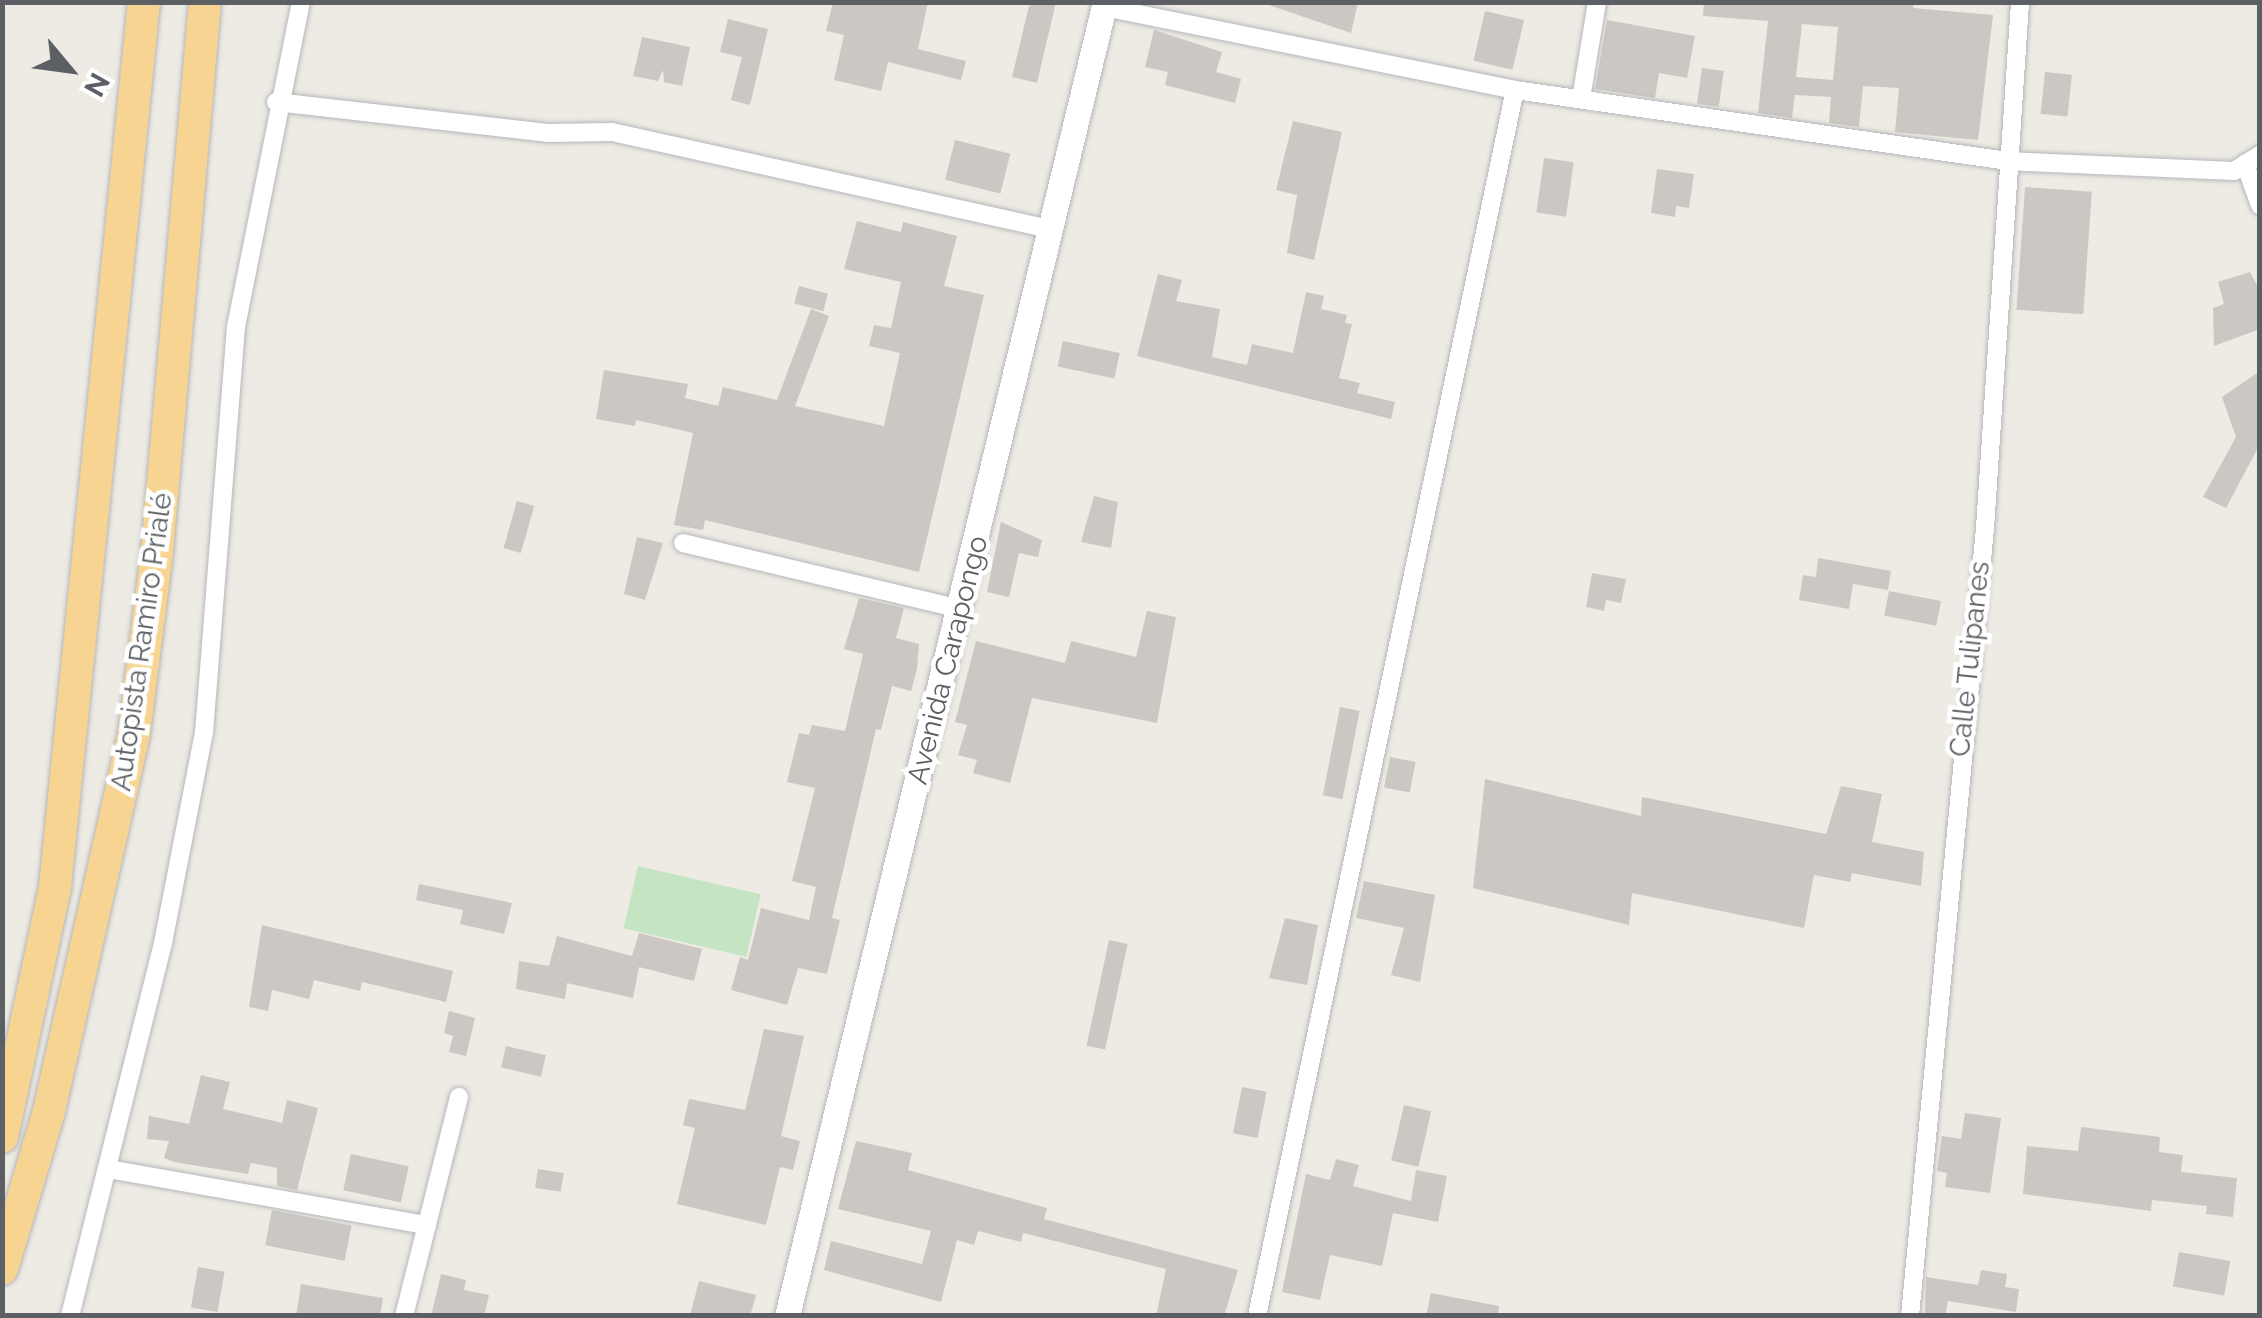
<!DOCTYPE html>
<html>
<head>
<meta charset="utf-8">
<style>
	body { margin:0 }
	#map { position:relative; width:2262px; height:1318px; overflow:hidden; background:#eeebe4; font-family:Raleway,sans-serif }
	div>[style] { position:absolute }
	.green>* { inset:0; background:#c5e4c2; transform-origin:0 0 }
	.building>* { inset:0; background:#cbc7c3; transform-origin:0 0 }
	.roads { filter:drop-shadow(0 0 2px #b4b7ba) drop-shadow(0 0 2px #b4b7ba) }
	.street>* { height:18px; margin:-9px; padding:0 9px; transform-origin:9px; border-radius:9px; background:#fff }
	.secondary>* { height:25px; margin:-12.5px; padding:0 12.5px; transform-origin:12.5px; border-radius:12.5px; background:#fff }
	.highway>* { height:32px; margin:-16px; padding:0 16px; transform-origin:16px; border-radius:16px; background:#f7d491 }
	span { translate:-50% -50%; white-space:nowrap; text-align:center; line-height:1.15; -webkit-text-stroke:9px #fff; paint-order:stroke }
	.street-label { font-size:28px; color:#5c6064 }
	.frame { position:absolute; inset:0; border:5px solid #5c6064; pointer-events:none }
	.north { position:absolute; left:20px; top:20px; width:100px; height:100px; -webkit-text-stroke:8px #fff; paint-order:stroke; rotate:119deg; font-size:28px; font-weight:700; line-height:40px; text-align:center; color:#5c6064 }
	.north::after { content:''; display:block; margin:auto; width:35px; height:45px; background:#5c6064; clip-path:polygon(50% 0,100% 100%,50% 72%,0 100%) }
</style>
</head>
<body>
<div id="map">
	<div class="green">
		<i style="left:638px;top:866px;width:126px;height:64px;rotate:13deg"></i>
	</div>
	<div class="building">
		<i style="clip-path:polygon(833px 2px,928px 2px,918px 49px,966px 61px,961px 80px,888px 62px,881px 91px,834px 80px,844px 35px,826px 31px)"></i>
		<i style="clip-path:polygon(1038px 2px,1056px 2px,1037px 83px,1012px 77px,1029px 6px)"></i>
		<i style="clip-path:polygon(1260px 2px,1358px 2px,1351px 33px)"></i>
		<i style="clip-path:polygon(evenodd,1704px 2px,1914px 2px,1913px 8px,1993px 15px,1978px 140px,1895px 132px,1899px 88px,1863px 86px,1859px 127px,1829px 123px,1831px 97px,1795px 95px,1792px 118px,1758px 113px,1768px 21px,1703px 16px,1704px 2px,1802px 24px,1838px 27px,1833px 80px,1796px 77px,1802px 24px)"></i>
		<i style="left:1485px;top:11px;width:40px;height:51px;rotate:13deg"></i>
		<i style="clip-path:polygon(728px 19px,768px 29px,750px 105px,731px 100px,742px 57px,720px 52px)"></i>
		<i style="clip-path:polygon(1607px 20px,1695px 36px,1687px 78px,1659px 73px,1655px 98px,1595px 89px)"></i>
		<i style="clip-path:polygon(1154px 30px,1222px 52px,1216px 72px,1241px 79px,1235px 103px,1165px 85px,1168px 72px,1145px 67px)"></i>
		<i style="clip-path:polygon(642px 37px,690px 47px,682px 86px,664px 82px,663px 70px,658px 81px,633px 76px)"></i>
		<i style="left:1702px;top:68px;width:22px;height:36px;rotate:8deg"></i>
		<i style="left:2045px;top:72px;width:27px;height:42px;rotate:6deg"></i>
		<i style="clip-path:polygon(1293px 121px,1342px 132px,1314px 260px,1287px 253px,1297px 195px,1276px 190px)"></i>
		<i style="left:955px;top:140px;width:57px;height:41px;rotate:14deg"></i>
		<i style="left:1544px;top:158px;width:30px;height:55px;rotate:8deg"></i>
		<i style="clip-path:polygon(1657px 169px,1694px 174px,1689px 208px,1676px 206px,1675px 217px,1651px 213px)"></i>
		<i style="left:2025px;top:187px;width:67px;height:123px;rotate:4deg"></i>
		<i style="clip-path:polygon(857px 221px,901px 232px,903px 222px,957px 236px,944px 286px,984px 295px,919px 572px,705px 520px,703px 530px,674px 525px,693px 433px,636px 420px,635px 426px,596px 419px,604px 370px,688px 384px,685px 398px,718px 406px,723px 387px,777px 400px,811px 309px,829px 316px,795px 406px,884px 426px,900px 353px,869px 346px,874px 325px,891px 328px,901px 282px,844px 269px)"></i>
		<i style="clip-path:polygon(2250px 272px,2260px 291px,2260px 329px,2214px 346px,2213px 308px,2224px 304px,2218px 282px)"></i>
		<i style="clip-path:polygon(1158px 274px,1182px 280px,1176px 301px,1220px 309px,1212px 357px,1247px 365px,1252px 344px,1293px 353px,1306px 292px,1324px 296px,1321px 309px,1347px 315px,1345px 323px,1352px 324px,1339px 378px,1360px 383px,1357px 393px,1395px 402px,1391px 419px,1137px 356px)"></i>
		<i style="left:799px;top:286px;width:30px;height:18px;rotate:15deg"></i>
		<i style="left:1063px;top:341px;width:58px;height:26px;rotate:12deg"></i>
		<i style="clip-path:polygon(2260px 371px,2260px 444px,2226px 508px,2203px 497px,2236px 437px,2222px 397px)"></i>
		<i style="clip-path:polygon(1094px 496px,1118px 502px,1111px 548px,1081px 542px)"></i>
		<i style="left:517px;top:501px;width:18px;height:49px;rotate:16deg"></i>
		<i style="clip-path:polygon(1001px 522px,1042px 540px,1038px 557px,1019px 553px,1009px 597px,987px 592px)"></i>
		<i style="clip-path:polygon(637px 537px,663px 543px,645px 600px,624px 594px)"></i>
		<i style="clip-path:polygon(1818px 558px,1891px 571px,1888px 590px,1853px 584px,1849px 609px,1799px 600px,1803px 575px,1816px 577px)"></i>
		<i style="clip-path:polygon(1592px 573px,1626px 579px,1621px 603px,1606px 600px,1604px 611px,1586px 607px)"></i>
		<i style="left:1889px;top:591px;width:53px;height:25px;rotate:11deg"></i>
		<i style="clip-path:polygon(859px 598px,904px 608px,896px 638px,919px 644px,917px 669px,911px 691px,892px 686px,881px 730px,876px 729px,832px 918px,840px 920px,827px 974px,798px 968px,787px 1005px,731px 990px,740px 957px,748px 960px,761px 908px,809px 920px,816px 887px,792px 881px,815px 788px,787px 782px,799px 733px,809px 735px,812px 725px,845px 731px,863px 654px,844px 649px)"></i>
		<i style="clip-path:polygon(1147px 611px,1176px 617px,1157px 723px,1032px 698px,1010px 783px,973px 773px,977px 760px,958px 755px,967px 725px,955px 722px,976px 641px,1065px 663px,1071px 641px,1136px 657px)"></i>
		<i style="left:1340px;top:707px;width:20px;height:90px;rotate:11deg"></i>
		<i style="left:1390px;top:757px;width:26px;height:31px;rotate:11deg"></i>
		<i style="clip-path:polygon(1485px 779px,1641px 816px,1642px 797px,1826px 834px,1841px 786px,1882px 794px,1872px 842px,1924px 852px,1921px 886px,1852px 873px,1850px 882px,1814px 875px,1804px 928px,1632px 893px,1629px 925px,1473px 888px)"></i>
		<i style="clip-path:polygon(1364px 881px,1435px 895px,1420px 982px,1391px 975px,1404px 928px,1356px 918px)"></i>
		<i style="clip-path:polygon(419px 884px,512px 903px,504px 934px,460px 924px,463px 910px,416px 900px)"></i>
		<i style="clip-path:polygon(1285px 918px,1318px 925px,1307px 985px,1269px 978px)"></i>
		<i style="clip-path:polygon(262px 925px,453px 971px,446px 1002px,362px 982px,360px 991px,314px 980px,309px 999px,272px 990px,268px 1011px,249px 1007px)"></i>
		<i style="clip-path:polygon(639px 933px,702px 949px,694px 981px,639px 967px,633px 998px,567px 983px,565px 999px,516px 989px,519px 961px,549px 966px,557px 936px,632px 956px)"></i>
		<i style="left:1109px;top:940px;width:19px;height:108px;rotate:12deg"></i>
		<i style="clip-path:polygon(449px 1011px,475px 1018px,466px 1056px,449px 1052px,453px 1036px,444px 1033px)"></i>
		<i style="clip-path:polygon(764px 1029px,804px 1036px,781px 1136px,800px 1141px,793px 1170px,780px 1167px,766px 1225px,677px 1204px,695px 1128px,683px 1125px,689px 1099px,745px 1110px)"></i>
		<i style="left:506px;top:1046px;width:41px;height:22px;rotate:13deg"></i>
		<i style="clip-path:polygon(201px 1075px,230px 1082px,223px 1109px,282px 1123px,287px 1100px,318px 1108px,297px 1190px,277px 1186px,277px 1168px,251px 1163px,248px 1174px,174px 1162px,164px 1158px,169px 1141px,147px 1139px,149px 1116px,189px 1124px)"></i>
		<i style="left:1242px;top:1087px;width:25px;height:47px;rotate:11deg"></i>
		<i style="left:1404px;top:1105px;width:28px;height:57px;rotate:13deg"></i>
		<i style="clip-path:polygon(1965px 1113px,2001px 1118px,1990px 1193px,1945px 1187px,1947px 1173px,1937px 1171px,1942px 1136px,1961px 1139px)"></i>
		<i style="clip-path:polygon(2081px 1127px,2160px 1137px,2159px 1152px,2183px 1155px,2181px 1172px,2237px 1178px,2233px 1217px,2206px 1214px,2207px 1206px,2152px 1200px,2151px 1211px,2023px 1194px,2027px 1146px,2078px 1151px)"></i>
		<i style="clip-path:polygon(856px 1141px,912px 1153px,908px 1170px,1047px 1208px,1044px 1219px,1238px 1270px,1224px 1316px,1156px 1316px,1166px 1269px,1023px 1233px,1021px 1242px,978px 1231px,974px 1245px,957px 1240px,941px 1302px,824px 1270px,831px 1241px,922px 1264px,931px 1231px,838px 1209px)"></i>
		<i style="left:351px;top:1154px;width:59px;height:37px;rotate:12deg"></i>
		<i style="clip-path:polygon(1336px 1159px,1359px 1165px,1353px 1186px,1411px 1201px,1416px 1170px,1447px 1176px,1438px 1222px,1393px 1213px,1382px 1266px,1330px 1255px,1320px 1300px,1282px 1292px,1306px 1174px,1330px 1180px)"></i>
		<i style="left:538px;top:1169px;width:26px;height:19px;rotate:9deg"></i>
		<i style="left:272px;top:1210px;width:81px;height:36px;rotate:11deg"></i>
		<i style="left:2179px;top:1252px;width:52px;height:35px;rotate:10deg"></i>
		<i style="left:198px;top:1267px;width:27px;height:41px;rotate:10deg"></i>
		<i style="clip-path:polygon(1981px 1270px,2007px 1274px,2005px 1287px,2019px 1289px,2016px 1312px,1948px 1301px,1945px 1316px,1925px 1313px,1926px 1277px,1978px 1285px)"></i>
		<i style="clip-path:polygon(441px 1274px,466px 1280px,464px 1290px,489px 1295px,484px 1316px,431px 1316px)"></i>
		<i style="clip-path:polygon(699px 1281px,756px 1295px,750px 1316px,690px 1316px)"></i>
		<i style="clip-path:polygon(301px 1284px,383px 1298px,380px 1316px,296px 1316px)"></i>
		<i style="clip-path:polygon(1431px 1293px,1499px 1306px,1498px 1316px,1426px 1316px)"></i>
	</div>
	<div class="roads">
		<div class="street">
			<i style="left:1104px;top:7px;width:419px;rotate:11.4deg"></i>
			<i style="left:1515px;top:90px;width:495px;rotate:8.2deg"></i>
			<i style="left:2005px;top:161px;width:229px;rotate:2.5deg"></i>
			<i style="left:2234px;top:171px;width:31px;rotate:-32deg"></i>
			<i style="left:1581px;top:99px;width:98px;rotate:-80.6deg"></i>
			<i style="left:276px;top:102px;width:273px;rotate:6.5deg"></i>
			<i style="left:547px;top:133px;width:65px;rotate:-0.9deg"></i>
			<i style="left:612px;top:132px;width:452px;rotate:12.5deg"></i>
			<i style="left:2245px;top:164px;width:44px;rotate:69.9deg"></i>
			<i style="left:683px;top:543px;width:286px;rotate:13.4deg"></i>
			<i style="left:108px;top:1169px;width:324px;rotate:10deg"></i>
			<i style="left:70px;top:1316px;width:384px;rotate:-76deg"></i>
			<i style="left:163px;top:943px;width:214px;rotate:-79deg"></i>
			<i style="left:204px;top:733px;width:407px;rotate:-85.5deg"></i>
			<i style="left:236px;top:327px;width:331px;rotate:-78.7deg"></i>
			<i style="left:404px;top:1316px;width:226px;rotate:-75.9deg"></i>
			<i style="left:1257px;top:1316px;width:1253px;rotate:-78.12deg"></i>
			<i style="left:1910px;top:1316px;width:792px;rotate:-84.56deg"></i>
			<i style="left:1985px;top:528px;width:527px;rotate:-86.19deg"></i>
		</div>
		<div class="secondary">
			<i style="left:787px;top:1316px;width:1352px;rotate:-76.4deg"></i>
		</div>
		<div class="highway">
			<i style="left:2px;top:1137px;width:256px;rotate:-78deg"></i>
			<i style="left:55px;top:887px;width:889px;rotate:-84.26deg"></i>
			<i style="left:2px;top:1269px;width:165px;rotate:-73.4deg"></i>
			<i style="left:49px;top:1111px;width:386px;rotate:-77.3deg"></i>
			<i style="left:134px;top:734px;width:183px;rotate:-82.8deg"></i>
			<i style="left:157px;top:552px;width:552px;rotate:-85.01deg"></i>
		</div>
	</div>
	<div class="street-label">
		<span style="left:142px;top:642px;rotate:-82deg">Autopista Ramiro Prialé</span>
		<span style="left:1970px;top:659px;rotate:-84deg">Calle Tulipanes</span>
		<span style="left:948px;top:660px;rotate:-76deg">Avenida Carapongo</span>
	</div>
	<div class="frame"></div>
	<div class="north">N</div>
</div>
</body>
</html>
